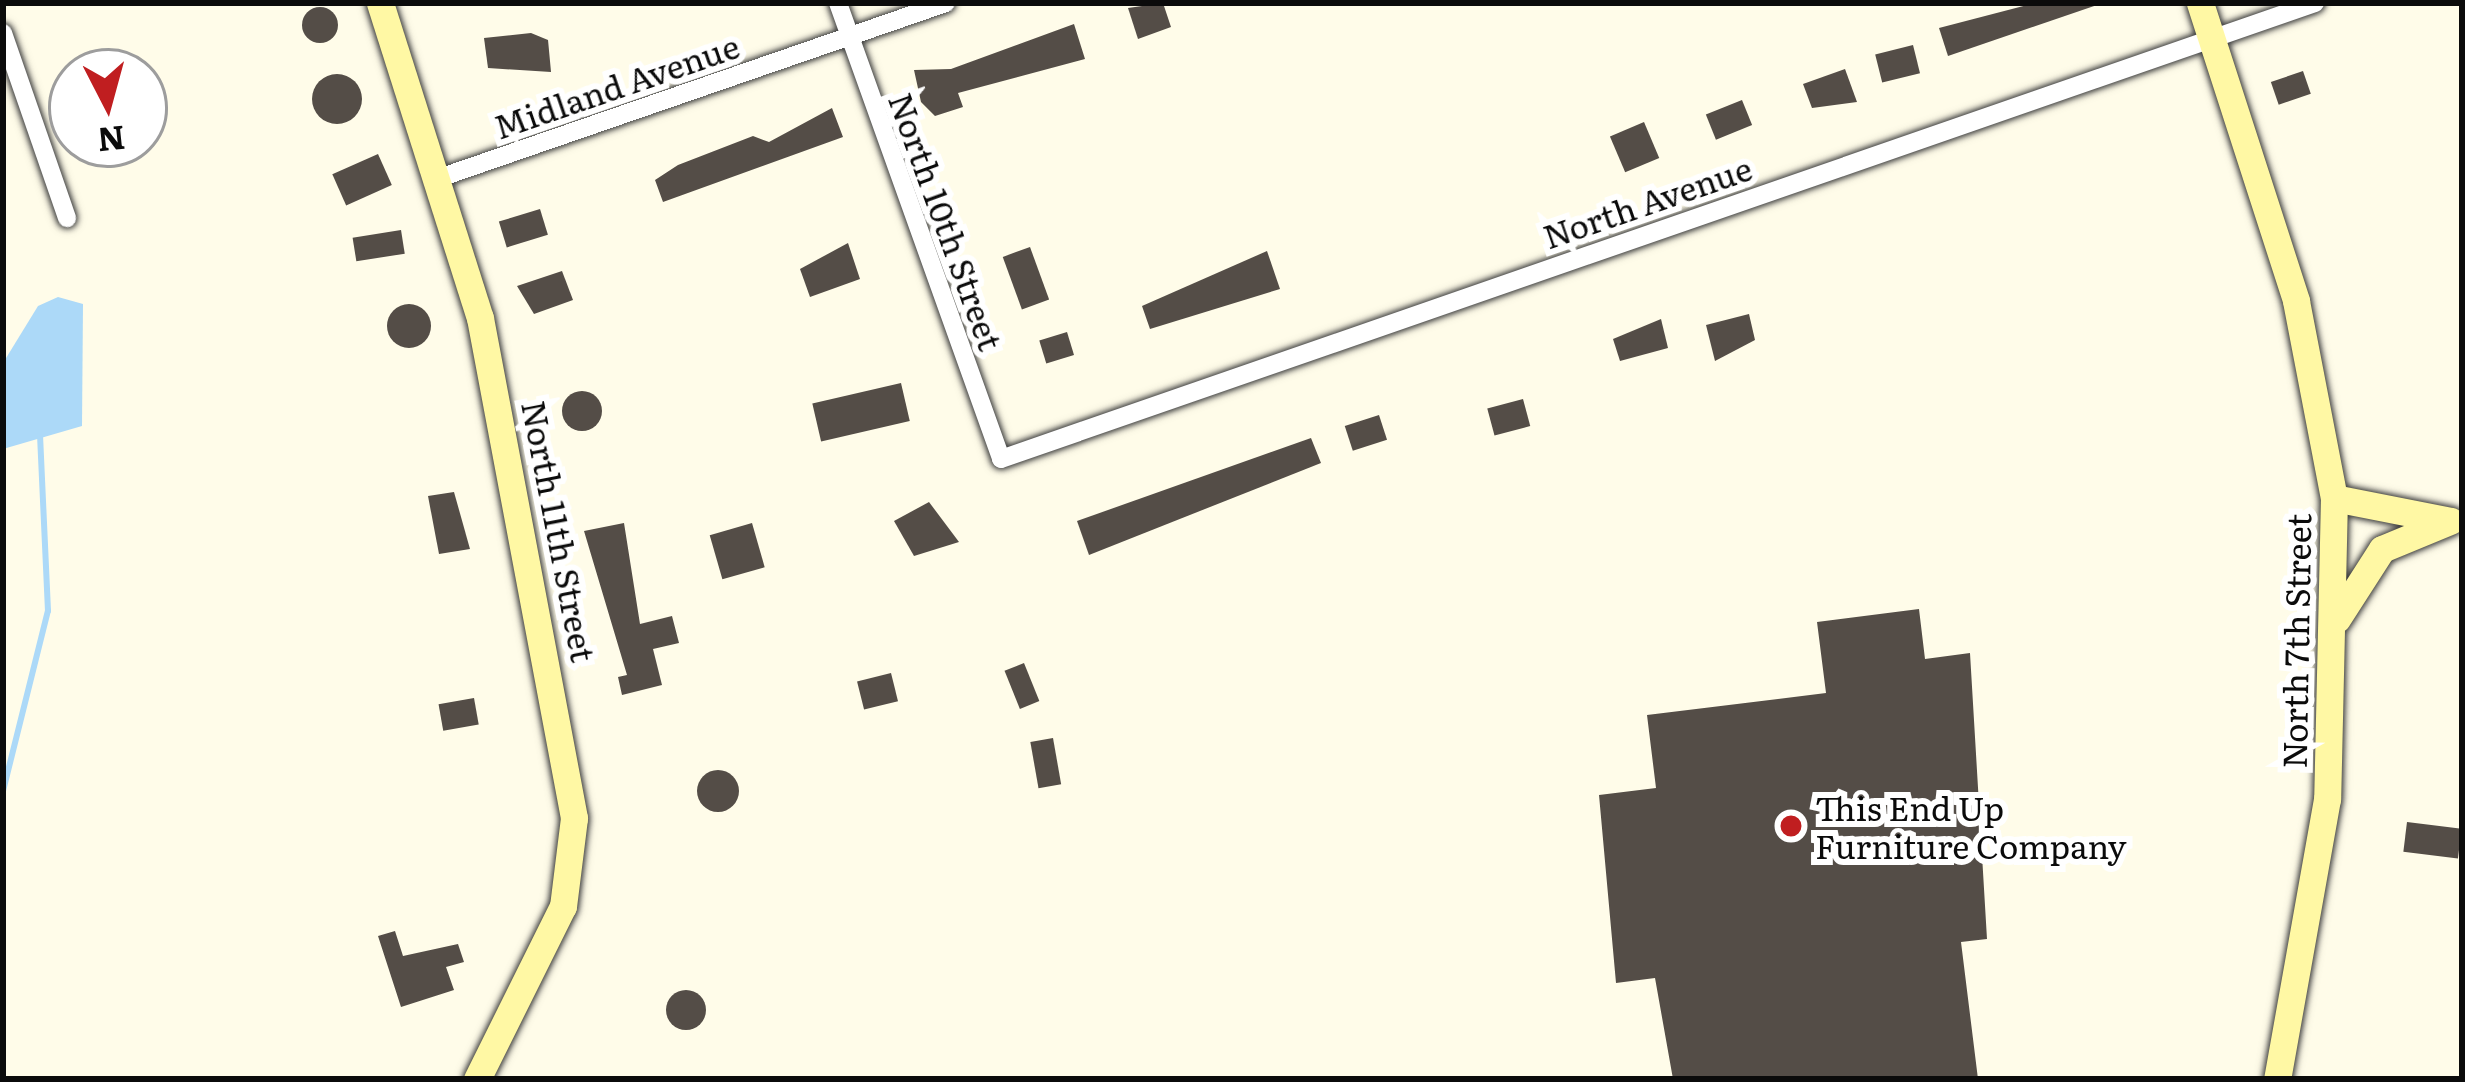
<!DOCTYPE html>
<html>
<head>
<meta charset="utf-8">
<style>
	body { margin:0 }
	#map { position:relative; width:2465px; height:1082px; overflow:hidden; background:#fffce9; font-family:Literata,serif }
	div>[style] { position:absolute }
	.water>* { inset:0; background:#acd9f8 }
	.stream>* { height:6px; margin:-3px; padding:0 3px; transform-origin:3px; border-radius:3px; background:#acd9f8 }
	.building>* { inset:0; background:#544d47; transform-origin:0 0 }
	.round { border-radius:50% }
	.roads { filter:drop-shadow(0 0 3px #3e3e3e) drop-shadow(0 0 3px #3e3e3e) }
	.street>* { height:18px; margin:-9px; padding:0 9px; transform-origin:9px; border-radius:9px; background:#fff }
	.secondary>* { height:27px; margin:-13.5px; padding:0 13.5px; transform-origin:13.5px; border-radius:13.5px; background:#fff8a4 }
	.dots>* { width:33px; height:33px; translate:-50% -50%; box-sizing:border-box; border:6px solid #fff; border-radius:50% }
	span { translate:-50% -50%; white-space:nowrap; text-align:center; line-height:1.15; -webkit-text-stroke:12px #fff; paint-order:stroke }
	.street-label { font-size:33px; color:#0b0b0b }
	.poi-label { font-size:33px; color:#0b0b0b }
	.left { translate:0 -50%; text-align:left }
	.frame { position:absolute; inset:0; border:6px solid #0b0b0b; pointer-events:none }
	.north { position:absolute; left:48px; top:48px; width:120px; height:120px; box-sizing:border-box; background:#fff; border:3px solid #9d9d9d; border-radius:50%; rotate:174deg; font-size:33px; font-weight:700; line-height:48px; text-align:center; color:#0b0b0b }
	.north::after { content:''; display:block; margin:auto; width:42px; height:54px; background:#c01e20; clip-path:polygon(50% 0,100% 100%,50% 72%,0 100%) }
</style>
</head>
<body>
<div id="map">
	<div class="water">
		<i style="clip-path:polygon(58px 297px,83px 304px,82px 426px,3px 449px,3px 363px,38px 306px)"></i>
	</div>
	<div class="stream">
		<i style="left:3px;top:791px;width:186px;rotate:-76deg"></i>
		<i style="left:48px;top:611px;width:176px;rotate:-92.6deg"></i>
	</div>
	<div class="building">
		<i style="clip-path:polygon(1163px 3px,1171px 27px,1138px 39px,1128px 8px)"></i>
		<i style="clip-path:polygon(2035px 3px,2100px 4px,1948px 56px,1939px 28px)"></i>
		<i class="round" style="left:302px;top:7px;width:36px;height:36px"></i>
		<i style="clip-path:polygon(1074px 24px,1085px 59px,958px 93px,963px 107px,935px 116px,921px 102px,914px 70px,951px 69px)"></i>
		<i style="clip-path:polygon(531px 33px,548px 40px,551px 72px,488px 68px,484px 38px)"></i>
		<i style="left:1913px;top:45px;width:29px;height:39px;rotate:76deg"></i>
		<i style="clip-path:polygon(1845px 69px,1857px 102px,1812px 108px,1803px 84px)"></i>
		<i style="left:2303px;top:71px;width:24px;height:34px;rotate:71deg"></i>
		<i class="round" style="left:312px;top:74px;width:50px;height:50px"></i>
		<i style="left:1742px;top:100px;width:27px;height:39px;rotate:68deg"></i>
		<i style="clip-path:polygon(832px 108px,843px 137px,663px 202px,655px 180px,678px 165px,753px 136px,769px 142px)"></i>
		<i style="left:1644px;top:122px;width:39px;height:37px;rotate:67deg"></i>
		<i style="left:378px;top:154px;width:34px;height:50px;rotate:66deg"></i>
		<i style="left:540px;top:209px;width:27px;height:43px;rotate:73deg"></i>
		<i style="left:401px;top:230px;width:24px;height:49px;rotate:81deg"></i>
		<i style="clip-path:polygon(848px 243px,860px 279px,810px 297px,800px 269px)"></i>
		<i style="left:1030px;top:247px;width:56px;height:29px;rotate:70deg"></i>
		<i style="clip-path:polygon(1267px 251px,1280px 289px,1150px 329px,1142px 306px)"></i>
		<i style="clip-path:polygon(562px 271px,573px 300px,534px 314px,517px 286px)"></i>
		<i class="round" style="left:387px;top:304px;width:44px;height:44px"></i>
		<i style="clip-path:polygon(1749px 314px,1755px 340px,1715px 361px,1706px 325px)"></i>
		<i style="clip-path:polygon(1661px 319px,1668px 348px,1620px 361px,1613px 339px)"></i>
		<i style="left:1067px;top:332px;width:24px;height:29px;rotate:73deg"></i>
		<i style="left:901px;top:383px;width:39px;height:91px;rotate:77deg"></i>
		<i class="round" style="left:562px;top:391px;width:40px;height:40px"></i>
		<i style="left:1523px;top:399px;width:28px;height:37px;rotate:75deg"></i>
		<i style="left:1379px;top:415px;width:26px;height:36px;rotate:72deg"></i>
		<i style="clip-path:polygon(1311px 438px,1321px 463px,1089px 555px,1077px 521px)"></i>
		<i style="clip-path:polygon(454px 492px,470px 549px,439px 554px,428px 496px)"></i>
		<i style="clip-path:polygon(929px 502px,959px 542px,914px 556px,894px 521px)"></i>
		<i style="clip-path:polygon(624px 523px,640px 624px,672px 616px,679px 643px,653px 649px,662px 685px,622px 695px,618px 677px,627px 675px,584px 531px)"></i>
		<i style="left:752px;top:523px;width:46px;height:44px;rotate:74deg"></i>
		<i style="clip-path:polygon(1919px 609px,1925px 659px,1970px 653px,1987px 939px,1961px 942px,1978px 1079px,1673px 1079px,1655px 978px,1616px 983px,1599px 795px,1656px 788px,1647px 715px,1826px 693px,1817px 622px)"></i>
		<i style="left:1024px;top:663px;width:41px;height:21px;rotate:68deg"></i>
		<i style="left:891px;top:673px;width:29px;height:35px;rotate:76deg"></i>
		<i style="left:474px;top:698px;width:27px;height:36px;rotate:80deg"></i>
		<i style="left:1053px;top:738px;width:47px;height:23px;rotate:80deg"></i>
		<i class="round" style="left:697px;top:770px;width:42px;height:42px"></i>
		<i style="left:2407px;top:822px;width:55px;height:30px;rotate:7deg"></i>
		<i style="clip-path:polygon(395px 931px,403px 956px,458px 944px,464px 962px,446px 967px,454px 990px,401px 1007px,378px 936px)"></i>
		<i class="round" style="left:666px;top:990px;width:40px;height:40px"></i>
	</div>
	<div class="roads">
		<div class="street">
			<i style="left:838px;top:3px;width:484px;rotate:70.3deg"></i>
			<i style="left:1001px;top:459px;width:1391px;rotate:-19.14deg"></i>
			<i style="left:3px;top:33px;width:196px;rotate:70.9deg"></i>
			<i style="left:442px;top:177px;width:533px;rotate:-19.05deg"></i>
		</div>
		<div class="secondary">
			<i style="left:380px;top:3px;width:330px;rotate:72.4deg"></i>
			<i style="left:480px;top:318px;width:509px;rotate:79.35deg"></i>
			<i style="left:574px;top:818px;width:89px;rotate:97.1deg"></i>
			<i style="left:563px;top:906px;width:193px;rotate:116.4deg"></i>
			<i style="left:2200px;top:3px;width:313px;rotate:72.1deg"></i>
			<i style="left:2296px;top:301px;width:201px;rotate:79.1deg"></i>
			<i style="left:2334px;top:498px;width:301px;rotate:91.3deg"></i>
			<i style="left:2327px;top:799px;width:284px;rotate:100.1deg"></i>
			<i style="left:2334px;top:498px;width:114px;rotate:11.1deg"></i>
			<i style="left:2337px;top:619px;width:83px;rotate:-57.3deg"></i>
			<i style="left:2382px;top:549px;width:74px;rotate:-22.4deg"></i>
		</div>
	</div>
	<div class="dots">
		<i style="left:1791px;top:826px;background:#c01e20"></i>
	</div>
	<div class="street-label">
		<span style="left:616px;top:85px;rotate:-19deg">Midland Avenue</span>
		<span style="left:1647px;top:201px;rotate:-19deg">North Avenue</span>
		<span style="left:947px;top:221px;rotate:70deg">North 10th Street</span>
		<span style="left:560px;top:531px;rotate:79deg">North 11th Street</span>
		<span style="left:2295px;top:641px;rotate:-89deg">North 7th Street</span>
	</div>
	<div class="poi-label">
		<span class="left" style="left:1815px;top:826px">This End Up<br>Furniture Company</span>
	</div>
	<div class="frame"></div>
	<div class="north">N</div>
</div>
</body>
</html>
